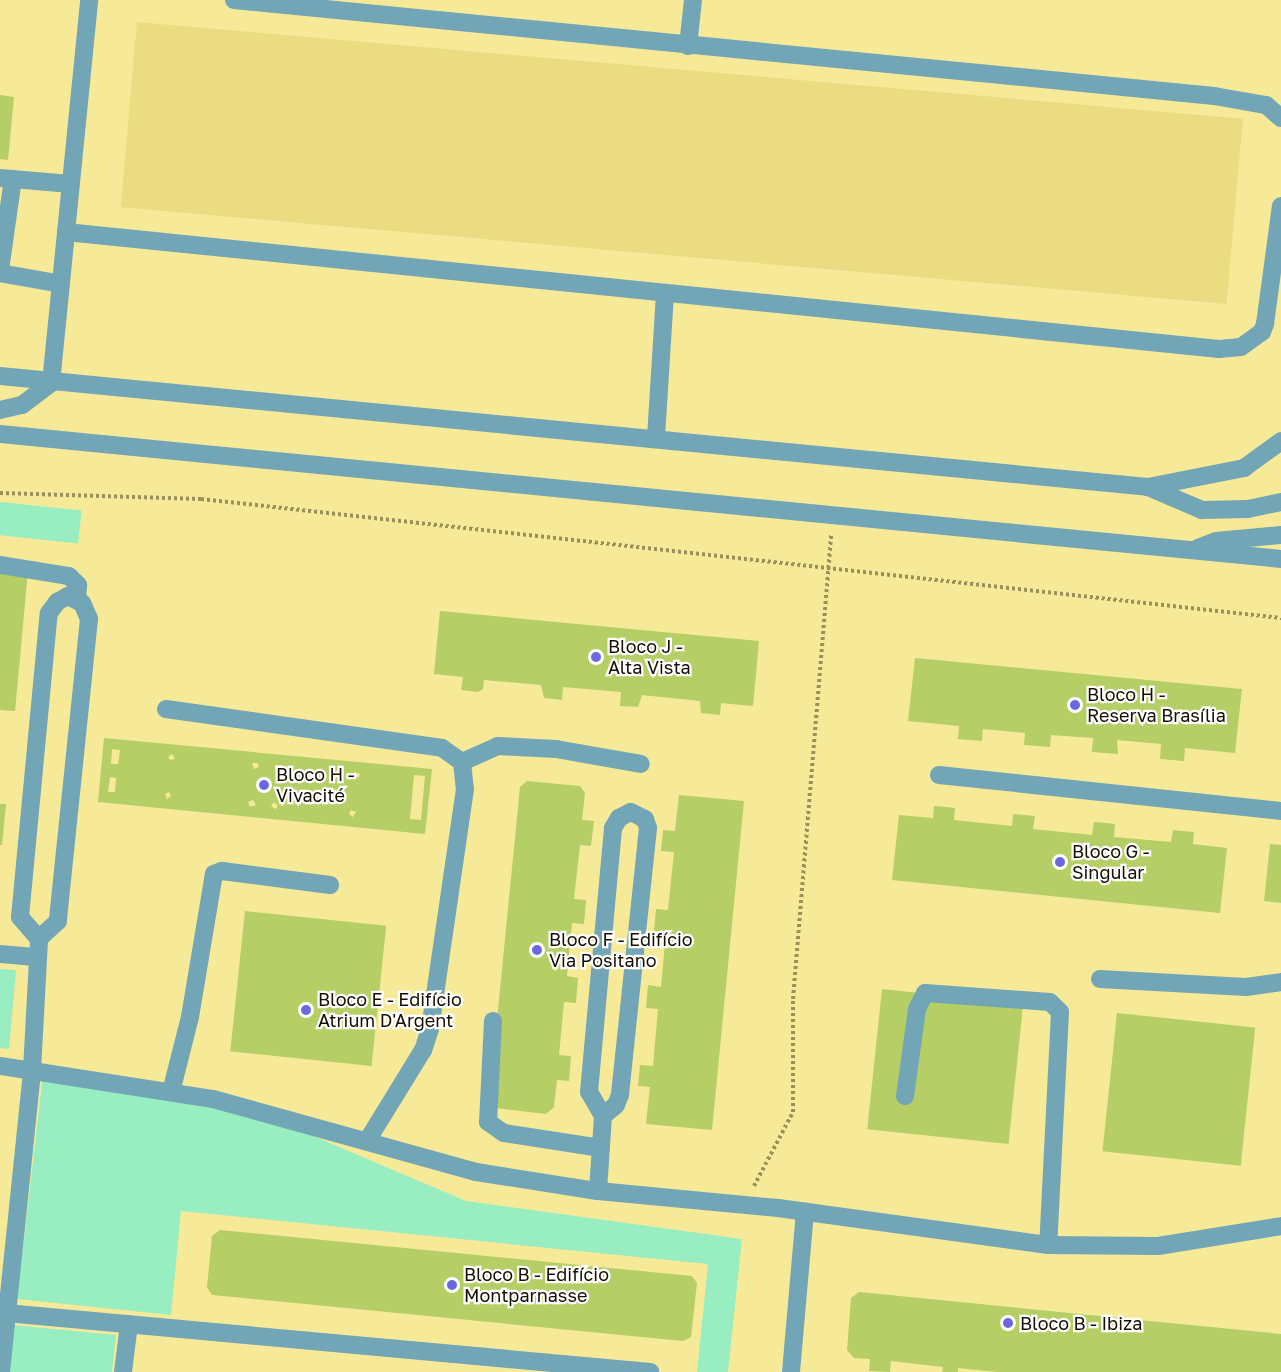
<!DOCTYPE html>
<html>
<head>
<meta charset="utf-8">
<style>
	body { margin:0 }
	#map { position:relative; width:1281px; height:1372px; overflow:hidden; background:#f6e997; font-family:"Golos Text",sans-serif }
	div>[style] { position:absolute }
	.built>* { inset:0; background:#ebdc81; transform-origin:0 0 }
	.green>* { inset:0; background:#99eec1; transform-origin:0 0 }
	.building>* { inset:0; background:#b5ce65; transform-origin:0 0 }
	.path>* { height:4px; margin-top:-2px; transform-origin:0; background:repeating-linear-gradient(90deg,#9a9059 0 3px,transparent 0 6px) }
	.minor>* { height:18px; margin:-9px; padding:0 9px; transform-origin:9px; border-radius:9px; background:#72a6b7 }
	.dots>* { width:16px; height:16px; translate:-50% -50%; box-sizing:border-box; border:3px solid #fff; border-radius:50% }
	span { translate:-50% -50%; white-space:nowrap; text-align:center; line-height:1.15; -webkit-text-stroke:4.5px #fff; paint-order:stroke }
	.poi-label { font-size:18px; color:#140f00 }
	.left { translate:0 -50%; text-align:left }
</style>
</head>
<body>
<div id="map">
	<div class="built">
		<i style="left:137px;top:22px;width:1110px;height:186px;rotate:5deg"></i>
	</div>
	<div class="green">
		<i style="left:0;top:502px;width:82px;height:33px;rotate:6deg"></i>
		<i style="clip-path:polygon(0 969px,16px 970px,9px 1049px,0 1048px)"></i>
		<i style="clip-path:polygon(43px 1075px,212px 1093px,466px 1201px,742px 1239px,728px 1372px,697px 1372px,708px 1264px,181px 1211px,171px 1315px,17px 1299px)"></i>
		<i style="clip-path:polygon(13px 1325px,116px 1335px,112px 1372px,8px 1372px)"></i>
	</div>
	<div class="building">
		<i style="clip-path:polygon(0 95px,14px 97px,8px 160px,0 159px)"></i>
		<i style="clip-path:polygon(0 568px,28px 571px,15px 711px,0 710px)"></i>
		<i style="clip-path:polygon(440px 611px,759px 641px,753px 706px,721px 703px,720px 715px,701px 713px,700px 701px,642px 695px,638px 707px,620px 706px,621px 692px,563px 687px,562px 700px,544px 698px,541px 685px,484px 680px,483px 689px,478px 692px,461px 690px,463px 677px,434px 674px)"></i>
		<i style="clip-path:polygon(915px 658px,1242px 689px,1235px 753px,1185px 748px,1184px 761px,1160px 759px,1161px 744px,1117px 740px,1118px 754px,1092px 752px,1093px 738px,1051px 735px,1050px 747px,1024px 745px,1025px 733px,983px 729px,982px 741px,958px 739px,959px 726px,908px 721px)"></i>
		<i style="clip-path:polygon(evenodd,104px 738px,432px 769px,425px 834px,98px 802px,104px 738px,112px 749px,120px 750px,118px 764px,111px 764px,112px 749px,104px 738px,172px 754px,175px 759px,170px 760px,168px 757px,172px 754px,104px 738px,252px 763px,258px 763px,259px 767px,254px 769px,252px 763px,104px 738px,275px 765px,281px 765px,280px 770px,275px 769px,275px 765px,104px 738px,354px 772px,360px 774px,358px 778px,353px 777px,354px 772px,104px 738px,414px 775px,425px 776px,421px 820px,410px 819px,414px 775px,104px 738px,110px 777px,116px 778px,115px 792px,108px 792px,110px 777px,104px 738px,169px 792px,171px 796px,167px 799px,165px 794px,169px 792px,104px 738px,253px 800px,256px 805px,250px 807px,248px 802px,253px 800px,104px 738px,274px 802px,278px 806px,275px 809px,271px 806px,274px 802px,104px 738px,351px 810px,356px 812px,353px 817px,349px 814px,351px 810px)"></i>
		<i style="clip-path:polygon(527px 781px,580px 786px,585px 793px,582px 820px,594px 821px,591px 846px,580px 845px,574px 899px,586px 900px,584px 924px,572px 923px,567px 976px,578px 978px,576px 1003px,564px 1002px,559px 1055px,571px 1056px,569px 1081px,557px 1080px,554px 1107px,546px 1114px,495px 1108px,489px 1101px,520px 787px)"></i>
		<i style="clip-path:polygon(679px 795px,744px 801px,712px 1130px,646px 1124px,650px 1087px,638px 1086px,640px 1065px,653px 1066px,658px 1009px,646px 1008px,648px 985px,661px 987px,666px 932px,654px 931px,656px 909px,668px 910px,674px 852px,661px 851px,663px 830px,675px 831px)"></i>
		<i style="clip-path:polygon(0 804px,6px 804px,2px 845px,0 845px)"></i>
		<i style="clip-path:polygon(934px 806px,955px 808px,954px 820px,1012px 826px,1013px 814px,1035px 816px,1033px 829px,1092px 835px,1094px 822px,1115px 824px,1114px 837px,1171px 842px,1173px 830px,1194px 832px,1193px 844px,1227px 848px,1220px 913px,892px 880px,899px 815px,933px 818px)"></i>
		<i style="clip-path:polygon(1270px 844px,1281px 845px,1281px 903px,1264px 901px)"></i>
		<i style="left:245px;top:911px;width:142px;height:141px;rotate:6deg"></i>
		<i style="left:882px;top:989px;width:142px;height:141px;rotate:6deg"></i>
		<i style="left:1117px;top:1013px;width:139px;height:139px;rotate:6deg"></i>
		<i style="clip-path:polygon(220px 1230px,692px 1276px,697px 1283px,691px 1337px,683px 1341px,212px 1295px,207px 1287px,212px 1236px)"></i>
		<i style="clip-path:polygon(859px 1292px,1281px 1334px,1281px 1372px,997px 1372px,958px 1368px,958px 1372px,942px 1372px,943px 1367px,891px 1361px,890px 1372px,869px 1371px,870px 1359px,854px 1358px,847px 1350px,851px 1298px)"></i>
	</div>
	<div class="path">
		<i style="left:0;top:493px;width:201px;rotate:1.7deg"></i>
		<i style="left:201px;top:499px;width:1087px;rotate:6.29deg"></i>
		<i style="left:754px;top:1186px;width:84px;rotate:-62.2deg"></i>
		<i style="left:793px;top:1112px;width:113px;rotate:-90deg"></i>
		<i style="left:793px;top:999px;width:466px;rotate:-85.3deg"></i>
	</div>
	<div class="minor">
		<i style="left:234px;top:0;width:985px;rotate:5.59deg"></i>
		<i style="left:1214px;top:96px;width:53px;rotate:9.8deg"></i>
		<i style="left:1266px;top:105px;width:20px;rotate:41deg"></i>
		<i style="left:688px;top:46px;width:46px;rotate:-83.8deg"></i>
		<i style="left:0;top:178px;width:71px;rotate:4.8deg"></i>
		<i style="left:66px;top:232px;width:1159px;rotate:5.79deg"></i>
		<i style="left:1219px;top:349px;width:22px;rotate:-5deg"></i>
		<i style="left:1241px;top:347px;width:26px;rotate:-36deg"></i>
		<i style="left:1262px;top:332px;width:9px;rotate:-69deg"></i>
		<i style="left:1265px;top:324px;width:119px;rotate:-82.3deg"></i>
		<i style="left:0;top:270px;width:92px;rotate:-81.9deg"></i>
		<i style="left:0;top:273px;width:62px;rotate:10.2deg"></i>
		<i style="left:0;top:376px;width:1153px;rotate:5.52deg"></i>
		<i style="left:1148px;top:487px;width:98px;rotate:-11.2deg"></i>
		<i style="left:1244px;top:468px;width:46px;rotate:-36.1deg"></i>
		<i style="left:0;top:410px;width:23px;rotate:-13deg"></i>
		<i style="left:22px;top:405px;width:36px;rotate:-37deg"></i>
		<i style="left:51px;top:383px;width:385px;rotate:-84.3deg"></i>
		<i style="left:0;top:434px;width:1287px;rotate:5.57deg"></i>
		<i style="left:656px;top:437px;width:144px;rotate:-86.4deg"></i>
		<i style="left:1148px;top:487px;width:59px;rotate:23.1deg"></i>
		<i style="left:1202px;top:510px;width:46px;rotate:-1.2deg"></i>
		<i style="left:1248px;top:509px;width:34px;rotate:-12deg"></i>
		<i style="left:1198px;top:548px;width:19px;rotate:-21deg"></i>
		<i style="left:1216px;top:541px;width:65px;rotate:-5.3deg"></i>
		<i style="left:0;top:565px;width:70px;rotate:9.1deg"></i>
		<i style="left:69px;top:576px;width:13px;rotate:45deg"></i>
		<i style="left:78px;top:585px;width:13px;rotate:94deg"></i>
		<i style="left:68px;top:596px;width:16px;rotate:27deg"></i>
		<i style="left:82px;top:603px;width:17px;rotate:66deg"></i>
		<i style="left:89px;top:619px;width:304px;rotate:95.9deg"></i>
		<i style="left:58px;top:921px;width:26px;rotate:137deg"></i>
		<i style="left:39px;top:939px;width:29px;rotate:-131deg"></i>
		<i style="left:20px;top:917px;width:305px;rotate:-84.6deg"></i>
		<i style="left:49px;top:613px;width:14px;rotate:-54deg"></i>
		<i style="left:57px;top:602px;width:13px;rotate:-29deg"></i>
		<i style="left:166px;top:709px;width:279px;rotate:8deg"></i>
		<i style="left:442px;top:748px;width:24px;rotate:35deg"></i>
		<i style="left:462px;top:762px;width:27px;rotate:84deg"></i>
		<i style="left:465px;top:789px;width:243px;rotate:98.3deg"></i>
		<i style="left:430px;top:1029px;width:22px;rotate:108deg"></i>
		<i style="left:423px;top:1050px;width:107px;rotate:121.6deg"></i>
		<i style="left:462px;top:762px;width:39px;rotate:-24deg"></i>
		<i style="left:498px;top:746px;width:58px;rotate:3deg"></i>
		<i style="left:556px;top:749px;width:86px;rotate:10deg"></i>
		<i style="left:939px;top:775px;width:344px;rotate:6deg"></i>
		<i style="left:0;top:954px;width:38px;rotate:5deg"></i>
		<i style="left:1100px;top:979px;width:146px;rotate:3.1deg"></i>
		<i style="left:1246px;top:987px;width:35px;rotate:-8deg"></i>
		<i style="left:493px;top:1021px;width:101px;rotate:92.8deg"></i>
		<i style="left:488px;top:1122px;width:19px;rotate:35deg"></i>
		<i style="left:504px;top:1133px;width:98px;rotate:8.8deg"></i>
		<i style="left:0;top:1066px;width:216px;rotate:8.8deg"></i>
		<i style="left:213px;top:1099px;width:273px;rotate:15.5deg"></i>
		<i style="left:476px;top:1172px;width:123px;rotate:8.9deg"></i>
		<i style="left:598px;top:1191px;width:181px;rotate:5.4deg"></i>
		<i style="left:778px;top:1208px;width:273px;rotate:7.8deg"></i>
		<i style="left:1048px;top:1245px;width:110px;rotate:0.5deg"></i>
		<i style="left:1158px;top:1246px;width:125px;rotate:-9.2deg"></i>
		<i style="left:171px;top:1092px;width:77px;rotate:-75.8deg"></i>
		<i style="left:190px;top:1017px;width:145px;rotate:-80.5deg"></i>
		<i style="left:214px;top:874px;width:9px;rotate:-21deg"></i>
		<i style="left:222px;top:871px;width:109px;rotate:7.4deg"></i>
		<i style="left:905px;top:1096px;width:88px;rotate:-82.1deg"></i>
		<i style="left:917px;top:1009px;width:18px;rotate:-63deg"></i>
		<i style="left:925px;top:993px;width:125px;rotate:4.1deg"></i>
		<i style="left:1050px;top:1002px;width:14px;rotate:45deg"></i>
		<i style="left:1060px;top:1012px;width:233px;rotate:92.9deg"></i>
		<i style="left:598px;top:1191px;width:75px;rotate:-86.2deg"></i>
		<i style="left:603px;top:1116px;width:28px;rotate:-120deg"></i>
		<i style="left:589px;top:1092px;width:265px;rotate:-84.8deg"></i>
		<i style="left:613px;top:828px;width:12px;rotate:-59deg"></i>
		<i style="left:619px;top:818px;width:13px;rotate:-27deg"></i>
		<i style="left:631px;top:812px;width:16px;rotate:27deg"></i>
		<i style="left:645px;top:819px;width:9px;rotate:72deg"></i>
		<i style="left:648px;top:828px;width:268px;rotate:96deg"></i>
		<i style="left:620px;top:1095px;width:11px;rotate:112deg"></i>
		<i style="left:616px;top:1105px;width:17px;rotate:140deg"></i>
		<i style="left:6px;top:1313px;width:647px;rotate:5.23deg"></i>
		<i style="left:1px;top:1372px;width:304px;rotate:-84.1deg"></i>
		<i style="left:32px;top:1070px;width:131px;rotate:-86.9deg"></i>
		<i style="left:123px;top:1372px;width:48px;rotate:-82.9deg"></i>
		<i style="left:791px;top:1372px;width:161px;rotate:-85deg"></i>
	</div>
	<div class="dots">
		<i style="left:596px;top:657px;background:#6a67e1"></i>
		<i style="left:1075px;top:705px;background:#6a67e1"></i>
		<i style="left:264px;top:785px;background:#6a67e1"></i>
		<i style="left:1060px;top:862px;background:#6a67e1"></i>
		<i style="left:537px;top:950px;background:#6a67e1"></i>
		<i style="left:306px;top:1010px;background:#6a67e1"></i>
		<i style="left:452px;top:1285px;background:#6a67e1"></i>
		<i style="left:1008px;top:1323px;background:#6a67e1"></i>
	</div>
	<div class="poi-label">
		<span class="left" style="left:608px;top:657px">Bloco J -<br>Alta Vista</span>
		<span class="left" style="left:1087px;top:705px">Bloco H -<br>Reserva Brasília</span>
		<span class="left" style="left:276px;top:785px">Bloco H -<br>Vivacité</span>
		<span class="left" style="left:1072px;top:862px">Bloco G -<br>Singular</span>
		<span class="left" style="left:549px;top:950px">Bloco F - Edifício<br>Via Positano</span>
		<span class="left" style="left:318px;top:1010px">Bloco E - Edifício<br>Atrium D'Argent</span>
		<span class="left" style="left:464px;top:1285px">Bloco B - Edifício<br>Montparnasse</span>
		<span class="left" style="left:1020px;top:1323px">Bloco B - Ibiza</span>
	</div>
</div>
</body>
</html>
